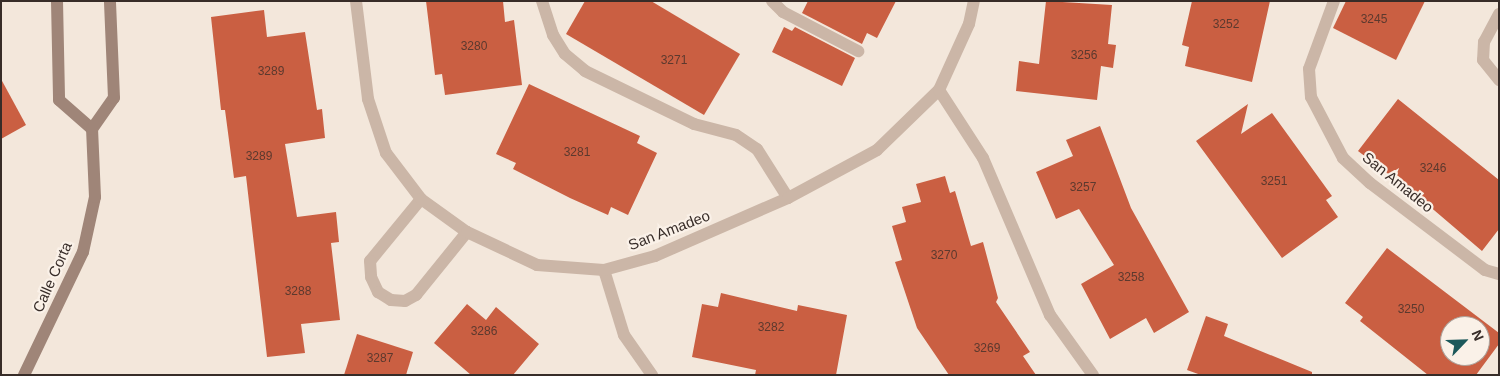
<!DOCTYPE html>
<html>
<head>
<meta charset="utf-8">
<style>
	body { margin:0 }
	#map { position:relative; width:1500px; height:376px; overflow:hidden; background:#f3e7db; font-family:Arial,sans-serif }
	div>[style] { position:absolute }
	.building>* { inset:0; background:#ca5f42 }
	.lane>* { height:12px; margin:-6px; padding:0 6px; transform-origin:6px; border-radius:6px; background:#cbb6a7 }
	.street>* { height:12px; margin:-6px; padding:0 6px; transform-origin:6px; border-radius:6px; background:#cbb6a7 }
	.secondary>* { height:12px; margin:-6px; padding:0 6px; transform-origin:6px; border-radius:6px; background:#9f8578 }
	span { translate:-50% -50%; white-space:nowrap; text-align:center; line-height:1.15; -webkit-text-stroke:4.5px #faf1e8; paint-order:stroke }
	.number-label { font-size:12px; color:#5c392e }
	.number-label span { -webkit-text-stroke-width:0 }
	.street-label { font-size:15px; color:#372c28 }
	.frame { position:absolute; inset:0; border:2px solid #372c28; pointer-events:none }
	.north { position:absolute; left:1440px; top:316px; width:50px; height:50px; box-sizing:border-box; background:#faf1e8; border:1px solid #aca29b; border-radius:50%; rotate:66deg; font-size:14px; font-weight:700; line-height:20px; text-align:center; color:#372c28 }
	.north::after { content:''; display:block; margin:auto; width:18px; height:22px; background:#1c585a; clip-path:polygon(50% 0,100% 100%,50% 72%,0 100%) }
</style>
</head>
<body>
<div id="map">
	<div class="building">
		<i style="clip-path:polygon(426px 1px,503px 1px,505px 22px,514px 20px,522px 85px,445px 95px,442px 74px,435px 75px)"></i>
		<i style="clip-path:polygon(585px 1px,651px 1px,740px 54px,704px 115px,566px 34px)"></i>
		<i style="clip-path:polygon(808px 1px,896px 1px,877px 38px,867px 33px,862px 44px,802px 13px)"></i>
		<i style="clip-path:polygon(1046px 1px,1112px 5px,1108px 44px,1116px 45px,1113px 68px,1101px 66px,1097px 100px,1016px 91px,1019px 61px,1039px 64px)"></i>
		<i style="clip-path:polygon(1192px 1px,1270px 1px,1252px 82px,1185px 66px,1189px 47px,1182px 45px)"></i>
		<i style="clip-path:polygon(1346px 1px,1425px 1px,1396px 60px,1333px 28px)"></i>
		<i style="clip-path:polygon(264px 10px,267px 37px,305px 32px,317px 110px,322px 109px,325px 138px,285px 144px,297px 217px,336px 212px,339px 242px,331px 243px,340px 320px,301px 324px,305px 353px,267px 357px,246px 176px,234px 178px,225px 110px,221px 110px,211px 17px)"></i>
		<i style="clip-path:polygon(784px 27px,792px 31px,795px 27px,855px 58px,842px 86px,772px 52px)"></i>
		<i style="clip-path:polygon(1px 79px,26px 125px,1px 139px)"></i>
		<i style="clip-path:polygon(529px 84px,640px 136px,637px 143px,657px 153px,628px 215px,611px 207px,608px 215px,570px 198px,513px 169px,516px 163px,496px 154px)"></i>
		<i style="clip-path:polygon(1398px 99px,1499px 180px,1499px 229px,1482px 251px,1421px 199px,1418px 203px,1388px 179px,1391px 176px,1358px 151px)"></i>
		<i style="clip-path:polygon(1248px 104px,1241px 134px,1272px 113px,1332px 196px,1326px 200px,1338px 217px,1282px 258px,1196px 141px)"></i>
		<i style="clip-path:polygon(1100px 126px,1131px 208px,1189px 312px,1154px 333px,1146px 318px,1110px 339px,1081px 284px,1114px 265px,1079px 209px,1056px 219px,1036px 172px,1073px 156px,1066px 140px)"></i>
		<i style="clip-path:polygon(945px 176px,950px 193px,955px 191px,971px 246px,983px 242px,998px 298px,996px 302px,1030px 352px,1023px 356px,1036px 375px,949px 375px,917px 328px,895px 262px,902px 260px,892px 226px,906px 222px,902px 207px,921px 202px,916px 184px)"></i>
		<i style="clip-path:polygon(evenodd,1387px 248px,1499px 333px,1499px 344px,1476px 375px,1428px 375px,1360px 321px,1363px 317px,1345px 303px,1387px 248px,1450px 326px,1480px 326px,1480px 356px,1450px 356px,1450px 326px)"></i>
		<i style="clip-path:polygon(721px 293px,797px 311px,798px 305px,847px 315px,836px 375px,755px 375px,756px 370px,692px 357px,702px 304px,718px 307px)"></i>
		<i style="clip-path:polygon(467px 304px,486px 320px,496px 307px,539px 344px,513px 375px,471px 375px,434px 343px)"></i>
		<i style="clip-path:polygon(1206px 316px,1228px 324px,1224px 336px,1312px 372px,1312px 375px,1201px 375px,1187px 370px)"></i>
		<i style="clip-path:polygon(357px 334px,413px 352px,406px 375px,344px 375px)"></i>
	</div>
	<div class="lane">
		<i style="left:542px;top:1px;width:36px;rotate:72deg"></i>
		<i style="left:553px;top:35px;width:22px;rotate:58deg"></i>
		<i style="left:565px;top:54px;width:26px;rotate:40deg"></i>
		<i style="left:585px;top:71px;width:121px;rotate:25.9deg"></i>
		<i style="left:694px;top:124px;width:43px;rotate:14.7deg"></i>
		<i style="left:736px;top:135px;width:25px;rotate:34deg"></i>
		<i style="left:757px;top:149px;width:58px;rotate:57.7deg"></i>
		<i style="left:772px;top:1px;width:16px;rotate:45deg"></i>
		<i style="left:783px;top:12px;width:85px;rotate:27.5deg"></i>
		<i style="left:1499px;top:14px;width:32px;rotate:118deg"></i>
		<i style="left:1484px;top:42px;width:18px;rotate:93deg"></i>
		<i style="left:1483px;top:60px;width:26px;rotate:51deg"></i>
		<i style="left:421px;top:199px;width:80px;rotate:129.4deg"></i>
		<i style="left:370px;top:261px;width:16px;rotate:86deg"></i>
		<i style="left:371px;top:277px;width:17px;rotate:65deg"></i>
		<i style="left:378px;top:292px;width:15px;rotate:32deg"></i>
		<i style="left:391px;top:300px;width:14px;rotate:4deg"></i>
		<i style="left:405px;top:301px;width:13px;rotate:-29deg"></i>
		<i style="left:416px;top:295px;width:81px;rotate:-51deg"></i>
		<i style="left:604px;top:270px;width:68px;rotate:72.9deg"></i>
		<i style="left:624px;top:335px;width:49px;rotate:55deg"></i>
	</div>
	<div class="street">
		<i style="left:356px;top:1px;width:99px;rotate:83deg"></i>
		<i style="left:368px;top:99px;width:57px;rotate:71.6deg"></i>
		<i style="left:386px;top:153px;width:58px;rotate:52.7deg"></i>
		<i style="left:421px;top:199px;width:57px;rotate:35.7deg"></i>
		<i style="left:467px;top:232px;width:77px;rotate:25.2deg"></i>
		<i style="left:537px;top:265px;width:67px;rotate:4.3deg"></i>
		<i style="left:604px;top:270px;width:53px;rotate:-15.4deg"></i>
		<i style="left:655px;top:256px;width:145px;rotate:-23.6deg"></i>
		<i style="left:788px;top:198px;width:101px;rotate:-28.3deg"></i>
		<i style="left:877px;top:150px;width:86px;rotate:-44.1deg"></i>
		<i style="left:939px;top:90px;width:72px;rotate:-65.6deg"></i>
		<i style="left:969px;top:24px;width:24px;rotate:-78deg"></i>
		<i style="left:1334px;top:1px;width:72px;rotate:110.2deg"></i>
		<i style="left:1309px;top:69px;width:28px;rotate:86deg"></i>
		<i style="left:1311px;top:97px;width:69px;rotate:62.3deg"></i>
		<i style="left:1343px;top:158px;width:37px;rotate:43deg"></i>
		<i style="left:1370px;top:183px;width:144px;rotate:37.1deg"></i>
		<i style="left:1485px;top:270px;width:15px;rotate:16deg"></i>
		<i style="left:939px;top:90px;width:81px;rotate:57.1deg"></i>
		<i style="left:983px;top:158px;width:171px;rotate:66.9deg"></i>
		<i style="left:1050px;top:315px;width:74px;rotate:54.4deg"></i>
	</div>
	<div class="secondary">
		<i style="left:57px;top:1px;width:99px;rotate:88.8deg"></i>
		<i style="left:59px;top:100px;width:44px;rotate:41.3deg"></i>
		<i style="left:24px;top:375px;width:136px;rotate:-64.4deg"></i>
		<i style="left:83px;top:252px;width:56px;rotate:-77.7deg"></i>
		<i style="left:95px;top:197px;width:68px;rotate:-92.5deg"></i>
		<i style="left:92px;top:129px;width:38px;rotate:-55deg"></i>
		<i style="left:114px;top:98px;width:97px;rotate:-92.4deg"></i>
	</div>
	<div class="number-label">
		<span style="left:1374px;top:20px">3245</span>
		<span style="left:1226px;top:25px">3252</span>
		<span style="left:474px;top:47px">3280</span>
		<span style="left:1084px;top:56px">3256</span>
		<span style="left:674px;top:61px">3271</span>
		<span style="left:271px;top:72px">3289</span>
		<span style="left:577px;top:153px">3281</span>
		<span style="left:259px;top:157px">3289</span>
		<span style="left:1433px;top:169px">3246</span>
		<span style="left:1274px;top:182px">3251</span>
		<span style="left:1083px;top:188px">3257</span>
		<span style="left:944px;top:256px">3270</span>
		<span style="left:1131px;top:278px">3258</span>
		<span style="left:298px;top:292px">3288</span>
		<span style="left:1411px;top:310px">3250</span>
		<span style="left:771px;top:328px">3282</span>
		<span style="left:484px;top:332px">3286</span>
		<span style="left:987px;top:349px">3269</span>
		<span style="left:380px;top:359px">3287</span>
	</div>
	<div class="street-label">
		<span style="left:1398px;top:182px;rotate:39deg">San Amadeo</span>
		<span style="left:669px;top:230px;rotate:-21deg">San Amadeo</span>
		<span style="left:52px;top:277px;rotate:-66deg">Calle Corta</span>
	</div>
	<div class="frame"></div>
	<div class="north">N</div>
</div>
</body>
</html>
